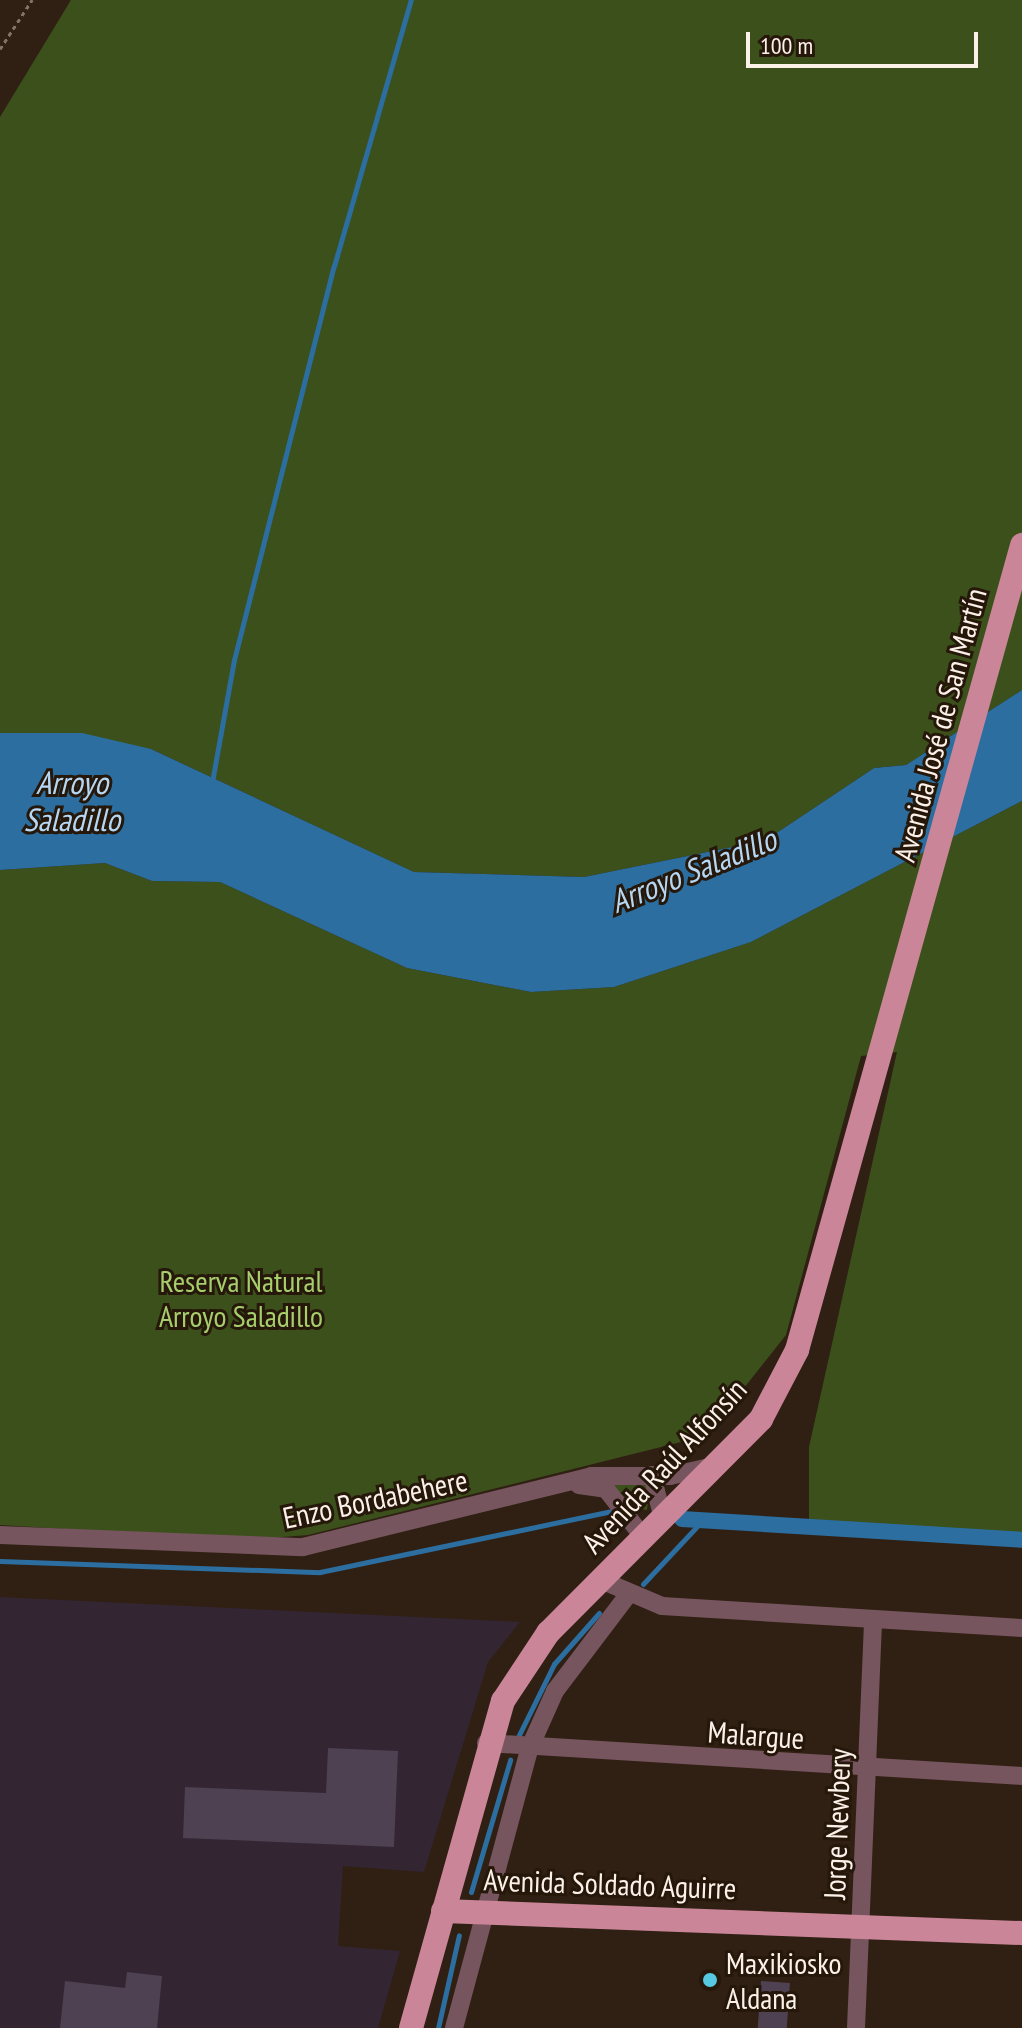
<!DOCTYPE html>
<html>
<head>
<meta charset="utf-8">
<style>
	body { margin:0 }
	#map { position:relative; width:1022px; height:2028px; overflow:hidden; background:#2f2013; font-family:"PT Sans Narrow",sans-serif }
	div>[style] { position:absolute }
	.industrial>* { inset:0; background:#342532 }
	.green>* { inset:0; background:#3c501c }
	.water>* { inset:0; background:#2c6ea0 }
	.stream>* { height:5px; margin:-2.5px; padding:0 2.5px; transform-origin:2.5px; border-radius:2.5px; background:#2c6ea0 }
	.canal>* { height:16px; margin:-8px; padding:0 8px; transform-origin:8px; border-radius:8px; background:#2c6ea0 }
	.building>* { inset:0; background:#4e4152; transform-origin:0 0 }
	.path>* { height:3px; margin-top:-1.5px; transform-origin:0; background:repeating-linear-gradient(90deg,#817469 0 4px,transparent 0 8px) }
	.minor>* { height:18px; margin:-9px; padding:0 9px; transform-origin:9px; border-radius:9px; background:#77555e }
	.major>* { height:24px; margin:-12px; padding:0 12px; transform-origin:12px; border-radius:12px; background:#ca8598 }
	.dots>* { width:22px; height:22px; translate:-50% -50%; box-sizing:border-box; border:4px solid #251709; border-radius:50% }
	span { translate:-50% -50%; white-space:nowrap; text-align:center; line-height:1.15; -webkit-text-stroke:6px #251709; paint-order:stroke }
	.street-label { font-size:30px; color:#fcf1e9 }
	.park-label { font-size:30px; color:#a7ce6c }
	.poi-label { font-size:30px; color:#fcf1e9 }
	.left { translate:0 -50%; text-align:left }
	.water-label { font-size:32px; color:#b6d7f4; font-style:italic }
	.scale { position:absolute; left:746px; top:32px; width:232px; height:36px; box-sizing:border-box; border:4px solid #fcf1e9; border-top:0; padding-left:10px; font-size:24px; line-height:28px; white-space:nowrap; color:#fcf1e9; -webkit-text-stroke:6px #251709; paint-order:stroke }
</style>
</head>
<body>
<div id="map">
	<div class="industrial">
		<i style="clip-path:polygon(0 1597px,520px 1622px,488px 1662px,424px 1872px,343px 1866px,338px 1946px,400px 1951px,378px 2028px,0 2028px)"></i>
	</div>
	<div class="green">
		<i style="clip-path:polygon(71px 0,1022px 0,1022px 690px,906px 765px,874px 768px,766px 840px,584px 877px,414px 872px,151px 749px,0 733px,0 117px)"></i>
		<i style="clip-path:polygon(1022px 801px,1022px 1539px,809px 1530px,809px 1447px,897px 1052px,861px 1056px,786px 1335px,736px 1398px,681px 1442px,308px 1535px,246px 1540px,0 1525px,0 870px,105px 863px,152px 881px,220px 882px,407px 968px,531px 992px,614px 987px,751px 942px)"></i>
		<i style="clip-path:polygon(634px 1479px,650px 1486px,647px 1510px,633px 1507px,608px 1482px)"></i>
	</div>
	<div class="water">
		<i style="clip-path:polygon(1022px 690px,1022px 801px,751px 942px,614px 987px,531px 992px,407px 968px,220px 882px,152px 881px,105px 863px,0 870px,0 733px,82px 733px,151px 749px,414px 872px,584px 877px,766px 840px,874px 768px,906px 765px)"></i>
	</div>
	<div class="stream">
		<i style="left:212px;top:782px;width:124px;rotate:-79.8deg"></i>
		<i style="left:234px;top:660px;width:406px;rotate:-75.8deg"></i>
		<i style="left:334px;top:266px;width:277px;rotate:-73.9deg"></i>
		<i style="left:0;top:1561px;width:320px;rotate:2deg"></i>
		<i style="left:320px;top:1572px;width:297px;rotate:-11.8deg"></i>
		<i style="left:643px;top:1584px;width:86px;rotate:-46.9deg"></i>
		<i style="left:517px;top:1739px;width:84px;rotate:-63.7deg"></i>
		<i style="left:554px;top:1664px;width:68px;rotate:-48.6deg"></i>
		<i style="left:471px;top:1892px;width:138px;rotate:-73.5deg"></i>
		<i style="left:438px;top:2028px;width:95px;rotate:-77.3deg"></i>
	</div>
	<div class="canal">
		<i style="left:682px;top:1519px;width:341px;rotate:3.5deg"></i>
	</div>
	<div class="building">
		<i style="clip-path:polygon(328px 1748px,398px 1751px,394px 1847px,183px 1838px,185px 1787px,326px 1793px)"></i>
		<i style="clip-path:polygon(127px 1972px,162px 1976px,157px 2028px,60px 2028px,65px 1981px,125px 1988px)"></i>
		<i style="left:761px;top:1981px;width:29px;height:47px;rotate:4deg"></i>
	</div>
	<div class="path">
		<i style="left:0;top:49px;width:59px;rotate:-56.9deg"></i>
	</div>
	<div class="minor">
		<i style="left:652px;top:1475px;width:45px;rotate:76deg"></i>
		<i style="left:579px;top:1485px;width:27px;rotate:8deg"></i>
		<i style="left:606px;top:1489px;width:62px;rotate:52.2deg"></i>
		<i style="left:0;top:1535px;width:303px;rotate:2.3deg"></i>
		<i style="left:303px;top:1547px;width:297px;rotate:-13.8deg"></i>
		<i style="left:591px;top:1476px;width:79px"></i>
		<i style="left:670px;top:1476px;width:45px;rotate:-12.8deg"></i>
		<i style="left:601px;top:1580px;width:66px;rotate:23.1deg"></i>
		<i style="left:662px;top:1606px;width:361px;rotate:3.5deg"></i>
		<i style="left:486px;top:1743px;width:537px;rotate:3.52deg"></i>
		<i style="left:454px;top:2028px;width:291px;rotate:-74.9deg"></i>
		<i style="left:530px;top:1747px;width:61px;rotate:-65.9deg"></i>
		<i style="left:555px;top:1691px;width:121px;rotate:-52.8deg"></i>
		<i style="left:856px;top:2028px;width:406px;rotate:-87.6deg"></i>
	</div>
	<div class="major">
		<i style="left:443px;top:1911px;width:579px;rotate:2.18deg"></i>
		<i style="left:411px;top:2028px;width:340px;rotate:-74.3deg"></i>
		<i style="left:503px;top:1701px;width:82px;rotate:-56.5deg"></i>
		<i style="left:548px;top:1633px;width:302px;rotate:-45.1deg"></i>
		<i style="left:761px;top:1419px;width:78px;rotate:-62.4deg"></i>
		<i style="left:797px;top:1350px;width:836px;rotate:-74.38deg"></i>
	</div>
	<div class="dots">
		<i style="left:710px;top:1980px;background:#56c9e0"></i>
	</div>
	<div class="street-label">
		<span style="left:940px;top:725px;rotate:-75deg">Avenida José de San Martín</span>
		<span style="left:664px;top:1466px;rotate:-47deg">Avenida Raúl Alfonsín</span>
		<span style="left:375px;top:1499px;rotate:-12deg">Enzo Bordabehere</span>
		<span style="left:756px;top:1735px;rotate:4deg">Malargue</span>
		<span style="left:837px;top:1824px;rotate:-88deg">Jorge Newbery</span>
		<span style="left:610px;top:1884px;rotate:2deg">Avenida Soldado Aguirre</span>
	</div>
	<div class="park-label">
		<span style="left:241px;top:1298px">Reserva Natural<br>Arroyo Saladillo</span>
	</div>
	<div class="poi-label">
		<span class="left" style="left:726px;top:1980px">Maxikiosko<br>Aldana</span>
	</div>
	<div class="water-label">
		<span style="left:72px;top:801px">Arroyo<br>Saladillo</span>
		<span style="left:693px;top:870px;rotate:-22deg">Arroyo Saladillo</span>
	</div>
	<div class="scale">100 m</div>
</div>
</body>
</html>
